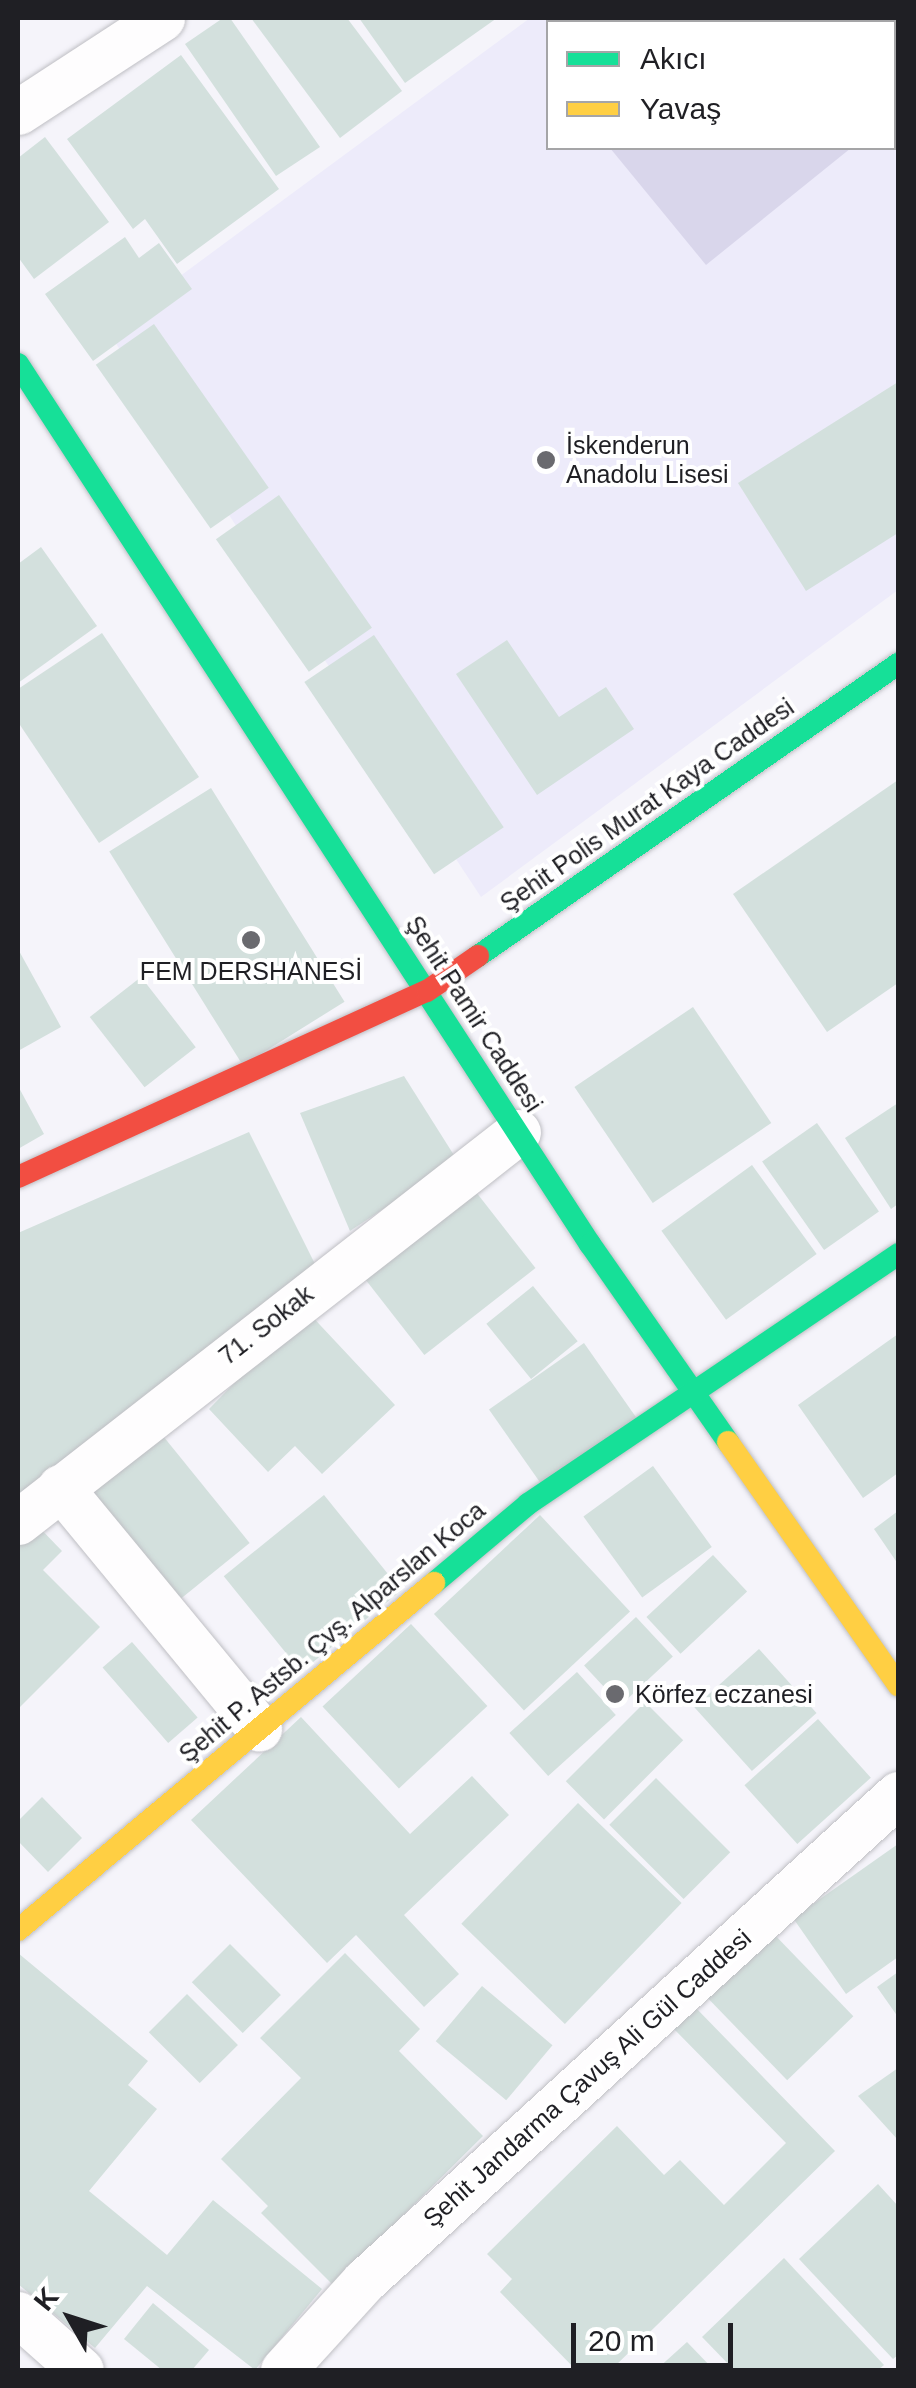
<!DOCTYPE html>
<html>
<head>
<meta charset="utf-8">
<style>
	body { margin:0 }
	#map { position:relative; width:916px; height:2388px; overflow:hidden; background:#f5f4fa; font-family:Helvetica,sans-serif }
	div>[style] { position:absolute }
	.built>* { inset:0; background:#edebfa }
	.green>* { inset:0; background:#d9d6eb }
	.building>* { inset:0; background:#d3e0dd; transform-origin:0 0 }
	.roads { filter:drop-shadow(0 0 2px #bfbfc4) drop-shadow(0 0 2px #bfbfc4) }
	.street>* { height:45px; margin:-22.5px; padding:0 22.5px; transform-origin:22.5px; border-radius:22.5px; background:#fefdfe }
	.fast>* { height:22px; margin:-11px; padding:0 11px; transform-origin:11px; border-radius:11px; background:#16e098 }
	.slow>* { height:22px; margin:-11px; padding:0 11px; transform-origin:11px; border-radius:11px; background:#ffcf43 }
	.jam>* { height:22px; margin:-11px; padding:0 11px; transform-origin:11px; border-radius:11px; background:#f24e42 }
	.dots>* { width:28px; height:28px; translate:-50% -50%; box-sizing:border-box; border:5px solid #fff; border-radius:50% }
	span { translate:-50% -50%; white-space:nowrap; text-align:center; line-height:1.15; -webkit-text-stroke:8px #fff; paint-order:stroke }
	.poi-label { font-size:25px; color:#1f1f24 }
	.left { translate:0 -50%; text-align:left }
	.street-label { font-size:25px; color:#1f1f24 }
	.frame { position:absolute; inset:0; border:20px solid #1f1f24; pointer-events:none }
	.legend { position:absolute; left:546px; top:20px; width:350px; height:130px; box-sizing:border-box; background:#fff; border:2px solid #a5a5a7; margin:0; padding:12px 18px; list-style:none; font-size:30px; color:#1f1f24 }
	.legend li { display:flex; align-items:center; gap:20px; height:50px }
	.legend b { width:50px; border:2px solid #a5a5a7 }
	.north { position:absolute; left:20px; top:2268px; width:100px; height:100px; -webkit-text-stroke:8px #fff; paint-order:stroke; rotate:309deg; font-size:28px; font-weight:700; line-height:40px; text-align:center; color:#1f1f24 }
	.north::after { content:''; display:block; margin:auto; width:35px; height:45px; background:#1f1f24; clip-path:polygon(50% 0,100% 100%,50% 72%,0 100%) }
	.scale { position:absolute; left:571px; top:2323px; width:162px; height:45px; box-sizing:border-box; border:5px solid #1f1f24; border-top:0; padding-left:12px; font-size:30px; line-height:35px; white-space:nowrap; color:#1f1f24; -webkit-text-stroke:8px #fff; paint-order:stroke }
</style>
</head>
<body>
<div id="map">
	<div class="built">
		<i style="clip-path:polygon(evenodd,530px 18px,898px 18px,898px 590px,481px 897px,107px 330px,530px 18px,548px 22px,894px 22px,894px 148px,548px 148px,548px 22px)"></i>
	</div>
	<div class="green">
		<i style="clip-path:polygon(595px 18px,898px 18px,898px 108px,894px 112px,894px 22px,589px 22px)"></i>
		<i style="clip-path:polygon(610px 148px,851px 148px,706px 265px)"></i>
	</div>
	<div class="building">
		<i style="clip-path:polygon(223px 18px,230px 18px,320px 147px,276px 176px,185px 44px)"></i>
		<i style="clip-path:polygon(251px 18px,347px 18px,402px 91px,340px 138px)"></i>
		<i style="clip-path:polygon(359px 18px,497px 18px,405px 83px)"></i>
		<i style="clip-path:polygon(181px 55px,279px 189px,177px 264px,145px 219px,133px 229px,67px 139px)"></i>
		<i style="clip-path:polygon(45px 137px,109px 222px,34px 279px,18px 257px,18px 158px)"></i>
		<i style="clip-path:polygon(125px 237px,139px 258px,159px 243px,192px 289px,93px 361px,45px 294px)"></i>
		<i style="left:154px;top:324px;width:200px;height:71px;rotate:55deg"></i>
		<i style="clip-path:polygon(898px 382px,898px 533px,806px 591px,738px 483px)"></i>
		<i style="left:279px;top:495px;width:162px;height:77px;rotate:55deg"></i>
		<i style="clip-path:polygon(41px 547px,97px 626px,18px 683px,18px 564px)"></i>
		<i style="clip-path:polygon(102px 633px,199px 777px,99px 843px,18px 722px,18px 689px)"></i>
		<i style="left:374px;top:635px;width:232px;height:84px;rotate:56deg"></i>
		<i style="clip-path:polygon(507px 640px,559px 717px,606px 687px,634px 729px,537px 795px,456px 674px)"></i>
		<i style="clip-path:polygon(898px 780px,898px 983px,827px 1032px,733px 894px)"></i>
		<i style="left:211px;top:788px;width:252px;height:120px;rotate:58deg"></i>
		<i style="clip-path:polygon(18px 949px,61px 1027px,18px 1051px)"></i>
		<i style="left:141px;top:977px;width:89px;height:65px;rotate:52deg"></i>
		<i style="left:693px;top:1007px;width:140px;height:143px;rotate:56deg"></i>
		<i style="clip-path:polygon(404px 1076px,457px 1160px,350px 1231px,300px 1113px)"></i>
		<i style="clip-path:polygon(18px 1086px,44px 1134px,18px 1149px)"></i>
		<i style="clip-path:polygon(898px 1103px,898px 1204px,891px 1209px,845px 1138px)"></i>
		<i style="left:817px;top:1123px;width:108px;height:67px;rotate:55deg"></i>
		<i style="clip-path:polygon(249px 1132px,317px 1268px,18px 1498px,18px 1233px)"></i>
		<i style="left:752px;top:1165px;width:110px;height:112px;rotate:54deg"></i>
		<i style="left:469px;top:1183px;width:108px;height:141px;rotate:52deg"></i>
		<i style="left:533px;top:1286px;width:71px;height:60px;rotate:51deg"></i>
		<i style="clip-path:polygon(306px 1310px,395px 1405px,322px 1474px,295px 1446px,268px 1472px,209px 1409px)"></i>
		<i style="clip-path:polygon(898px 1334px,898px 1473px,863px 1498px,798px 1405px)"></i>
		<i style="left:584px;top:1343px;width:95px;height:116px;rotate:55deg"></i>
		<i style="left:159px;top:1431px;width:144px;height:99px;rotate:51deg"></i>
		<i style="left:653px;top:1466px;width:100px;height:86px;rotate:54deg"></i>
		<i style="left:324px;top:1495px;width:123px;height:129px;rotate:51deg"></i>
		<i style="clip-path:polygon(898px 1511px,898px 1564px,874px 1529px)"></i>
		<i style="left:540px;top:1515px;width:132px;height:145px;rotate:47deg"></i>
		<i style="clip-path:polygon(35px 1523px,62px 1551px,43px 1570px,100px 1627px,18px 1709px,18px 1540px)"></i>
		<i style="left:713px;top:1555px;width:50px;height:91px;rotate:47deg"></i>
		<i style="left:636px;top:1617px;width:54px;height:71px;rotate:47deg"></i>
		<i style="left:411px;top:1624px;width:112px;height:121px;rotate:47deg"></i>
		<i style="left:132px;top:1642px;width:100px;height:39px;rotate:49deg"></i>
		<i style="left:759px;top:1649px;width:86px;height:87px;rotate:48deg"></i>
		<i style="left:577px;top:1672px;width:58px;height:91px;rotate:48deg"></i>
		<i style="left:645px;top:1702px;width:54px;height:112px;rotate:45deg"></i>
		<i style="clip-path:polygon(301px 1717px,410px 1834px,472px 1776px,509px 1815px,404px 1915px,459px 1974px,424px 2007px,356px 1935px,327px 1963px,191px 1820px)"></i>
		<i style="left:818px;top:1719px;width:79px;height:99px;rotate:48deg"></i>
		<i style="left:656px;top:1778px;width:105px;height:66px;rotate:45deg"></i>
		<i style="clip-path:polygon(42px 1797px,82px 1838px,48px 1872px,18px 1841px,18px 1821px)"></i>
		<i style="left:578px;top:1803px;width:144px;height:168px;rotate:44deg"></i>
		<i style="clip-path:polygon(898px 1844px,898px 1957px,846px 1994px,793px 1918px)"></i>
		<i style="left:770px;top:1930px;width:120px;height:92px;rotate:46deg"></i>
		<i style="left:230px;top:1944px;width:72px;height:54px;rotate:45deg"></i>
		<i style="clip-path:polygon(18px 1953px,148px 2061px,128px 2085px,157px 2109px,89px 2191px,167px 2255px,213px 2200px,322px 2289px,255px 2370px,147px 2286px,95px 2348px,18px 2284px)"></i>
		<i style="clip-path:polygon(345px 1953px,420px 2029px,399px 2051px,483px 2136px,333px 2285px,261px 2213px,268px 2206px,221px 2159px,301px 2078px,260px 2038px)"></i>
		<i style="clip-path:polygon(898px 1972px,898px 2017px,877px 1987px)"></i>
		<i style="left:482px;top:1986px;width:92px;height:72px;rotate:40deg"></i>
		<i style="left:187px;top:1994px;width:72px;height:54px;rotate:45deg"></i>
		<i style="clip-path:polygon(696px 2008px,835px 2151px,611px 2370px,576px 2370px,500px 2292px,512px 2279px,487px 2254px,617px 2126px,664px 2175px,680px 2160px,724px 2205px,786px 2143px,674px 2029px)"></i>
		<i style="clip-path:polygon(898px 2068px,898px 2140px,858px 2096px)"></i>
		<i style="clip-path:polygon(878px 2184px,898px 2206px,898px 2355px,893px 2359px,799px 2259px)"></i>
		<i style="clip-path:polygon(784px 2258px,884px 2365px,878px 2370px,734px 2370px,702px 2337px)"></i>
		<i style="clip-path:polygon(153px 2303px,209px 2350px,192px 2370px,162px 2370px,124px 2339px)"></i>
		<i style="clip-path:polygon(687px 2342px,714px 2370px,656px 2370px)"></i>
	</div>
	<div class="roads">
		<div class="street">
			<i style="left:18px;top:112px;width:172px;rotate:-33.1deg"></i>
			<i style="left:60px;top:1487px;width:313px;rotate:50.5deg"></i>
			<i style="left:18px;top:1522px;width:634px;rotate:-37.95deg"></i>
			<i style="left:18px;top:2314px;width:84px;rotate:41.6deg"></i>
			<i style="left:283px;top:2370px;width:120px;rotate:-47.7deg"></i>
			<i style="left:364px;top:2281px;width:723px;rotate:-42.36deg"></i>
		</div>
		<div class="fast">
			<i style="left:18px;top:364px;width:1050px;rotate:56.98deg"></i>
			<i style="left:590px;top:1244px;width:241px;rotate:55.1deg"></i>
			<i style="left:478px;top:956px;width:512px;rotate:-34.81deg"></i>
			<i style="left:434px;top:1583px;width:123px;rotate:-40deg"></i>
			<i style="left:528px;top:1504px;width:447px;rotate:-34deg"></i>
		</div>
		<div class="slow">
			<i style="left:728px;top:1442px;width:297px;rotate:55deg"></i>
			<i style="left:18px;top:1930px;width:542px;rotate:-39.83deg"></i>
		</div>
		<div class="jam">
			<i style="left:18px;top:1177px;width:449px;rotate:-24.5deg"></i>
			<i style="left:427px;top:991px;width:62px;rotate:-34.5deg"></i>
		</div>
	</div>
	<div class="dots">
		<i style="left:546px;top:460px;background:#6a6a6f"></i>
		<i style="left:251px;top:940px;background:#6a6a6f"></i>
		<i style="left:615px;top:1694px;background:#6a6a6f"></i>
	</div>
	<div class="poi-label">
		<span class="left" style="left:566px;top:460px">İskenderun<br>Anadolu Lisesi</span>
		<span style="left:251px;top:971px">FEM DERSHANESİ</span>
		<span class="left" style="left:635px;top:1694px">Körfez eczanesi</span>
	</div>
	<div class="street-label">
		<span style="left:647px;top:805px;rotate:-35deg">Şehit Polis Murat Kaya Caddesi</span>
		<span style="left:474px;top:1014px;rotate:57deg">Şehit Pamir Caddesi</span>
		<span style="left:266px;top:1325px;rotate:-38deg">71. Sokak</span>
		<span style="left:332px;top:1632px;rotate:-40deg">Şehit P. Astsb. Çvş. Alparslan Koca</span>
		<span style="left:587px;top:2078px;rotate:-42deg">Şehit Jandarma Çavuş Ali Gül Caddesi</span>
	</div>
	<div class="frame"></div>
	<ul class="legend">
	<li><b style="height:12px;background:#16e098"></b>Akıcı</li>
	<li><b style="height:12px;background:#ffcf43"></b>Yavaş</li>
	</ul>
	<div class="north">K</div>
	<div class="scale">20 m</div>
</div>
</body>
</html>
